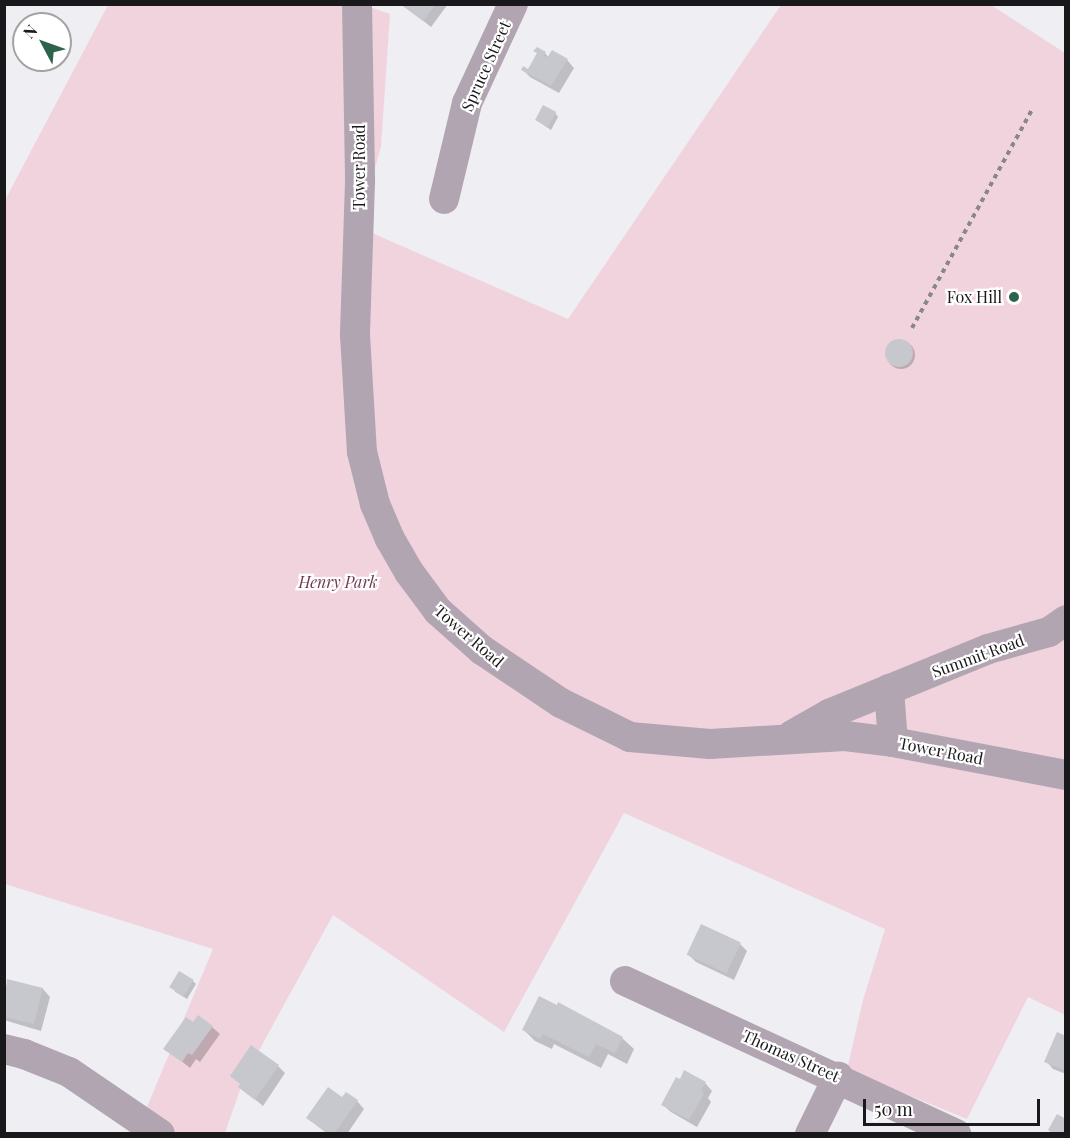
<!DOCTYPE html>
<html>
<head>
<meta charset="utf-8">
<style>
	body { margin:0 }
	#map { position:relative; width:1070px; height:1138px; overflow:hidden; background:#efeef3; font-family:"Playfair Display",serif }
	div>[style] { position:absolute }
	.green>* { inset:0; background:#f1d3de }
	.shadow>* { inset:0; background:#0003 }
	.round { border-radius:50% }
	.building>* { inset:0; background:#c6c8cd; transform-origin:0 0 }
	.path>* { height:4px; margin-top:-2px; transform-origin:0; background:repeating-linear-gradient(90deg,#88878a 0 4.5px,transparent 0 9px) }
	.minor>* { height:30px; margin:-15px; padding:0 15px; transform-origin:15px; border-radius:15px; background:#b2a5b2 }
	.dots>* { width:16px; height:16px; translate:-50% -50%; box-sizing:border-box; border:3px solid #fff; border-radius:50% }
	span { translate:-50% -50%; white-space:nowrap; text-align:center; line-height:1.15; -webkit-text-stroke:4.5px #fff; paint-order:stroke }
	.street-label { font-size:16px; color:#19181a }
	.poi-label { font-size:16px; color:#19181a }
	.right { translate:-100% -50%; text-align:right }
	.park-label { font-size:16px; color:#703952; font-style:italic }
	.frame { position:absolute; inset:0; border:6px solid #19181a; pointer-events:none }
	.north { position:absolute; left:12px; top:12px; width:60px; height:60px; box-sizing:border-box; background:#fff; border:2px solid #a3a3a3; border-radius:50%; rotate:311deg; font-size:16px; font-weight:700; line-height:24px; text-align:center; color:#19181a }
	.north::after { content:''; display:block; margin:auto; width:21px; height:27px; background:#2d634a; clip-path:polygon(50% 0,100% 100%,50% 72%,0 100%) }
	.scale { position:absolute; left:863px; top:1099px; width:177px; height:27px; box-sizing:border-box; border:3px solid #19181a; border-top:0; padding-left:8px; font-size:18px; line-height:21px; white-space:nowrap; color:#19181a; -webkit-text-stroke:4px #fff; paint-order:stroke }
</style>
</head>
<body>
<div id="map">
	<div class="green">
		<i style="clip-path:polygon(108px 5px,364px 5px,390px 14px,381px 147px,373px 175px,370px 232px,568px 319px,781px 5px,991px 5px,1065px 53px,1065px 1015px,1028px 997px,967px 1119px,847px 1070px,863px 1000px,885px 929px,624px 813px,504px 1032px,333px 915px,244px 1078px,225px 1133px,149px 1133px,139px 1126px,213px 949px,5px 884px,4px 202px)"></i>
	</div>
	<div class="shadow">
		<i style="clip-path:polygon(402px 4px,448px 4px,431px 27px)"></i>
		<i style="clip-path:polygon(545px 53px,549px 58px,567px 60px,574px 68px,559px 93px,530px 77px,522px 69px,529px 71px)"></i>
		<i style="clip-path:polygon(555px 113px,558px 117px,551px 130px,536px 120px)"></i>
		<i class="round" style="left:887px;top:341px;width:28px;height:28px"></i>
		<i style="clip-path:polygon(740px 944px,747px 951px,734px 980px,696px 962px,688px 954px)"></i>
		<i style="clip-path:polygon(8px 981px,43px 989px,50px 997px,41px 1031px,4px 1020px,4px 994px)"></i>
		<i style="clip-path:polygon(193px 981px,196px 984px,187px 999px,174px 991px)"></i>
		<i style="clip-path:polygon(559px 1004px,622px 1038px,634px 1049px,627px 1064px,608px 1054px,601px 1068px,554px 1044px,552px 1049px,535px 1041px,524px 1030px)"></i>
		<i style="clip-path:polygon(193px 1024px,212px 1027px,220px 1034px,200px 1062px,196px 1059px,190px 1068px,165px 1048px)"></i>
		<i style="clip-path:polygon(1066px 1038px,1066px 1074px,1053px 1069px,1046px 1061px)"></i>
		<i style="clip-path:polygon(278px 1066px,285px 1073px,263px 1106px,240px 1087px)"></i>
		<i style="clip-path:polygon(705px 1083px,712px 1091px,708px 1098px,711px 1102px,697px 1127px,671px 1112px,663px 1105px)"></i>
		<i style="clip-path:polygon(357px 1101px,364px 1109px,347px 1134px,328px 1134px,316px 1125px)"></i>
	</div>
	<div class="building">
		<i style="clip-path:polygon(400px 4px,436px 4px,423px 21px)"></i>
		<i style="clip-path:polygon(537px 47px,546px 52px,544px 55px,547px 58px,552px 50px,568px 59px,551px 86px,521px 70px,523px 66px,528px 69px,537px 53px,533px 51px)"></i>
		<i style="left:543px;top:105px;width:15px;height:17px;rotate:28deg"></i>
		<i class="round" style="left:885px;top:339px;width:28px;height:28px"></i>
		<i style="left:701px;top:924px;width:44px;height:34px;rotate:25deg"></i>
		<i style="left:179px;top:971px;width:17px;height:19px;rotate:31deg"></i>
		<i style="clip-path:polygon(7px 979px,43px 988px,34px 1024px,4px 1017px)"></i>
		<i style="clip-path:polygon(539px 996px,557px 1005px,558px 1002px,623px 1037px,615px 1053px,596px 1044px,589px 1057px,543px 1034px,540px 1039px,522px 1030px)"></i>
		<i style="clip-path:polygon(198px 1015px,213px 1026px,192px 1055px,188px 1053px,182px 1062px,163px 1049px,186px 1017px,193px 1022px)"></i>
		<i style="clip-path:polygon(1057px 1032px,1066px 1036px,1066px 1071px,1044px 1062px)"></i>
		<i style="clip-path:polygon(251px 1045px,279px 1065px,255px 1100px,238px 1087px,240px 1084px,230px 1076px)"></i>
		<i style="clip-path:polygon(684px 1070px,706px 1082px,701px 1090px,704px 1094px,689px 1120px,661px 1105px,676px 1077px,680px 1079px)"></i>
		<i style="clip-path:polygon(328px 1087px,342px 1097px,346px 1092px,358px 1100px,334px 1134px,329px 1134px,306px 1118px)"></i>
		<i style="clip-path:polygon(1057px 1114px,1066px 1119px,1066px 1134px,1054px 1134px,1048px 1130px)"></i>
	</div>
	<div class="path">
		<i style="left:912px;top:328px;width:249px;rotate:-61.2deg"></i>
	</div>
	<div class="minor">
		<i style="left:357px;top:4px;width:178px;rotate:89deg"></i>
		<i style="left:360px;top:182px;width:153px;rotate:91.9deg"></i>
		<i style="left:355px;top:335px;width:117px;rotate:86.6deg"></i>
		<i style="left:362px;top:452px;width:54px;rotate:76deg"></i>
		<i style="left:375px;top:504px;width:38px;rotate:67deg"></i>
		<i style="left:390px;top:539px;width:38px;rotate:60deg"></i>
		<i style="left:409px;top:572px;width:49px;rotate:53.4deg"></i>
		<i style="left:438px;top:611px;width:59px;rotate:41.6deg"></i>
		<i style="left:482px;top:650px;width:95px;rotate:33.9deg"></i>
		<i style="left:561px;top:703px;width:77px;rotate:26.2deg"></i>
		<i style="left:630px;top:737px;width:80px;rotate:5deg"></i>
		<i style="left:710px;top:744px;width:135px;rotate:-3.4deg"></i>
		<i style="left:845px;top:736px;width:48px;rotate:7.1deg"></i>
		<i style="left:893px;top:742px;width:176px;rotate:10.8deg"></i>
		<i style="left:444px;top:199px;width:99px;rotate:-76.5deg"></i>
		<i style="left:467px;top:103px;width:109px;rotate:-65.1deg"></i>
		<i style="left:889px;top:689px;width:53px;rotate:85.7deg"></i>
		<i style="left:792px;top:735px;width:43px;rotate:-29.6deg"></i>
		<i style="left:829px;top:714px;width:172px;rotate:-22.2deg"></i>
		<i style="left:988px;top:649px;width:63px;rotate:-15.6deg"></i>
		<i style="left:1049px;top:632px;width:21px;rotate:-35deg"></i>
		<i style="left:625px;top:981px;width:365px;rotate:24.8deg"></i>
		<i style="left:4px;top:1049px;width:21px;rotate:14deg"></i>
		<i style="left:24px;top:1054px;width:48px;rotate:21.8deg"></i>
		<i style="left:69px;top:1072px;width:110px;rotate:34.3deg"></i>
		<i style="left:810px;top:1134px;width:64px;rotate:-63.8deg"></i>
	</div>
	<div class="dots">
		<i style="left:1014px;top:297px;background:#2d634a"></i>
	</div>
	<div class="street-label">
		<span style="left:486px;top:66px;rotate:-66deg">Spruce Street</span>
		<span style="left:359px;top:167px;rotate:-90deg">Tower Road</span>
		<span style="left:469px;top:636px;rotate:41deg">Tower Road</span>
		<span style="left:978px;top:656px;rotate:-20deg">Summit Road</span>
		<span style="left:941px;top:751px;rotate:11deg">Tower Road</span>
		<span style="left:791px;top:1056px;rotate:24deg">Thomas Street</span>
	</div>
	<div class="poi-label">
		<span class="right" style="left:1002px;top:297px">Fox Hill</span>
	</div>
	<div class="park-label">
		<span style="left:338px;top:582px">Henry Park</span>
	</div>
	<div class="frame"></div>
	<div class="north">N</div>
	<div class="scale">50 m</div>
</div>
</body>
</html>
